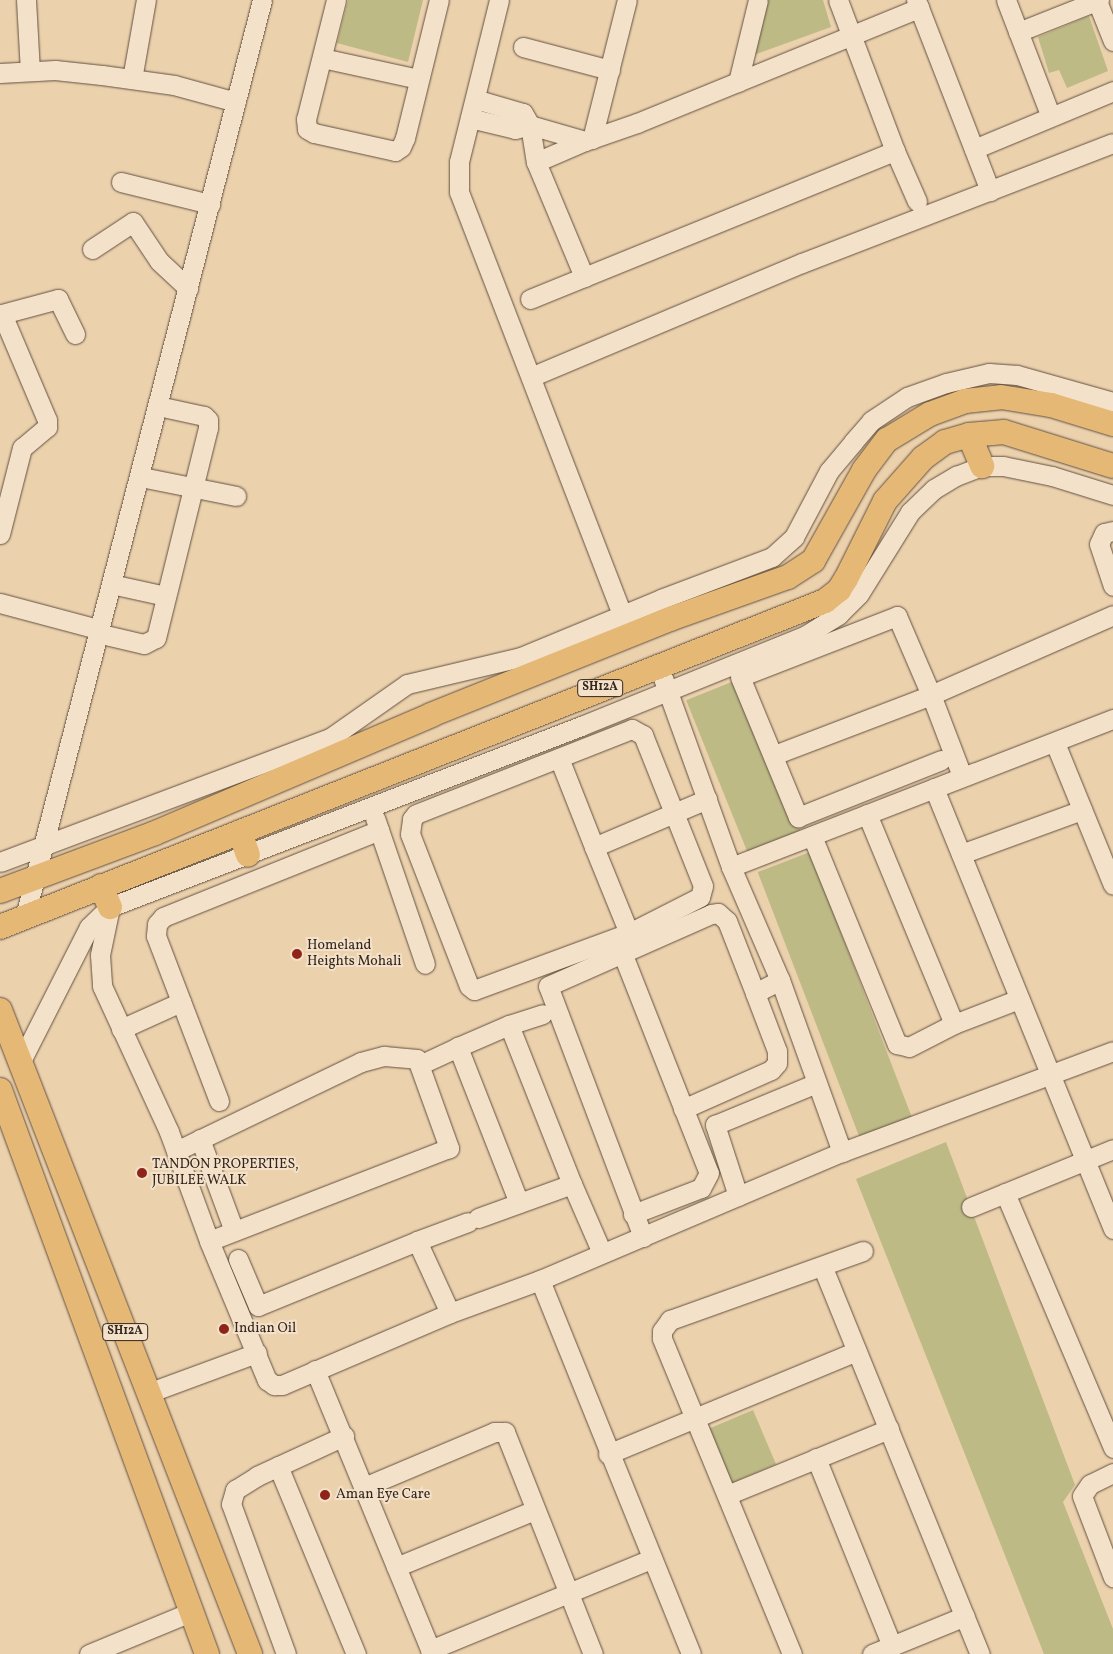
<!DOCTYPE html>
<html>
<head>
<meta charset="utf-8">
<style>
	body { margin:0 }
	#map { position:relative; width:1113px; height:1654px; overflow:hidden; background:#ecd1ad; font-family:Vollkorn,serif }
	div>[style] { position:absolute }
	.green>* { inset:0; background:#bdba86; transform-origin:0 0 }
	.roads { filter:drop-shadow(0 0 1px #625140) drop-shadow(0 0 1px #625140) }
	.minor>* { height:19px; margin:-9.5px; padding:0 9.5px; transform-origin:9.5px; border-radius:9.5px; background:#f3e1ca }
	.major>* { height:24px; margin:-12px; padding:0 12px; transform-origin:12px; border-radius:12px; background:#e6b876 }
	.dots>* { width:14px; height:14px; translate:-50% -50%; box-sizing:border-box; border:2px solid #f3e1ca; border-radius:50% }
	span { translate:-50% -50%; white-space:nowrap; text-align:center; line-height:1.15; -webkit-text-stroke:4px #f3e1ca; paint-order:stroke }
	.shield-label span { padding:1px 4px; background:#f3e1ca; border:1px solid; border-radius:4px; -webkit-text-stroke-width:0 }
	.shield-label { font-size:12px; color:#34261c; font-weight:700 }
	.poi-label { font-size:14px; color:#34261c }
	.left { translate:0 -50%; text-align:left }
</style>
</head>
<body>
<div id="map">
	<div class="green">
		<i style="clip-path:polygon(348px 0,423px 0,408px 62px,337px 43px)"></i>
		<i style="clip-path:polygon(766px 0,823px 0,831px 27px,754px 55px)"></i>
		<i style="clip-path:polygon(1089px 16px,1108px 71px,1067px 88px,1059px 70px,1049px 73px,1038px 37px)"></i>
		<i style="left:739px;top:679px;width:169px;height:57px;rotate:68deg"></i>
		<i style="left:810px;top:852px;width:292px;height:56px;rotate:69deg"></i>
		<i style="clip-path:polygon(946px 1142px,1075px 1485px,1063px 1502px,1113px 1629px,1113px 1654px,1044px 1654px,856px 1179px)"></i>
		<i style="left:753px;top:1410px;width:59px;height:48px;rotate:67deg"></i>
	</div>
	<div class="roads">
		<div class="minor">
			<i style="left:26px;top:0;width:71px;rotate:86.8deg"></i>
			<i style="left:336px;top:0;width:123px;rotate:104.1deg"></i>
			<i style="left:306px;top:119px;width:10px;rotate:84deg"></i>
			<i style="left:307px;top:129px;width:8px;rotate:30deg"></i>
			<i style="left:314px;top:133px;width:83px;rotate:12.5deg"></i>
			<i style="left:395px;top:151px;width:7px;rotate:-34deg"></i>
			<i style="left:401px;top:147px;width:10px;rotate:-66deg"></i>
			<i style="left:405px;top:138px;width:142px;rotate:-76.2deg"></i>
			<i style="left:499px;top:0;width:167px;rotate:103.9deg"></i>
			<i style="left:459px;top:162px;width:30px;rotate:90deg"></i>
			<i style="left:459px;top:192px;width:466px;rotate:68.9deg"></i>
			<i style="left:916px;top:0;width:205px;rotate:68.8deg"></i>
			<i style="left:1006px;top:0;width:125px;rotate:69deg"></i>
			<i style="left:1097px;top:1px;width:43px;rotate:68.2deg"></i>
			<i style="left:1018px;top:32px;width:87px;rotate:-21.6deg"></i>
			<i style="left:523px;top:47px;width:90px;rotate:14.8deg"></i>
			<i style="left:322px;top:58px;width:99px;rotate:12.2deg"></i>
			<i style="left:0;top:73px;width:55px;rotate:-3.1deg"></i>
			<i style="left:55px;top:70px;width:47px;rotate:6.1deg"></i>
			<i style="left:102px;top:75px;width:73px;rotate:7.9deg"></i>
			<i style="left:174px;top:85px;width:64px;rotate:15.3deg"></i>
			<i style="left:132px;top:79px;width:80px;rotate:-80deg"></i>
			<i style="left:738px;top:82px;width:84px;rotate:-76.3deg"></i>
			<i style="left:475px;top:99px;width:50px;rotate:16.3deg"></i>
			<i style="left:523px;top:113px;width:14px;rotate:60deg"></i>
			<i style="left:530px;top:125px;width:37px;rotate:81deg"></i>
			<i style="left:536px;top:162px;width:125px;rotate:67.3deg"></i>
			<i style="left:470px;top:118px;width:46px;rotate:13.7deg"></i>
			<i style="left:515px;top:129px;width:16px;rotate:-15deg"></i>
			<i style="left:530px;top:125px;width:57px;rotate:16.2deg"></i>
			<i style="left:585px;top:141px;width:55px;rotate:-19.1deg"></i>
			<i style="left:637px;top:123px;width:305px;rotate:-22.2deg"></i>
			<i style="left:592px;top:139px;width:143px;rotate:-75.9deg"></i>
			<i style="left:974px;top:149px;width:151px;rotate:-22.6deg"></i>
			<i style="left:895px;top:151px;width:55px;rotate:66.3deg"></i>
			<i style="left:536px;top:162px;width:53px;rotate:-23.2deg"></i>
			<i style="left:121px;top:182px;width:92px;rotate:13.9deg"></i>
			<i style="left:92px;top:249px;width:49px;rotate:-33.4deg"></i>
			<i style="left:133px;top:222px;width:47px;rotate:56.3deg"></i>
			<i style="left:159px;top:261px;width:40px;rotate:43deg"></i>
			<i style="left:530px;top:299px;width:394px;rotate:-22.1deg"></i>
			<i style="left:895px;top:151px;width:161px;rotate:-110.7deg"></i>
			<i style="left:533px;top:376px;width:292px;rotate:-22.8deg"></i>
			<i style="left:802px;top:263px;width:333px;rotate:-21.1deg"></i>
			<i style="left:141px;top:477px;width:97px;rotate:11.3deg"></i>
			<i style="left:1113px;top:531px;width:9px;rotate:167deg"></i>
			<i style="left:1104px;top:533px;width:12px;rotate:114deg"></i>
			<i style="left:1099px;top:544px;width:44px;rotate:71.6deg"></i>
			<i style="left:0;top:534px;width:89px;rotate:-75.7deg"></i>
			<i style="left:22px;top:448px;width:33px;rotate:-40deg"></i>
			<i style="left:47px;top:427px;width:7px;rotate:-90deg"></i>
			<i style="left:47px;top:420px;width:115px;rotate:-113deg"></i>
			<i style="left:2px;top:314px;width:58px;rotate:-15deg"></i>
			<i style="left:58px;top:299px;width:39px;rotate:64deg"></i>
			<i style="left:111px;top:584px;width:56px;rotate:12.3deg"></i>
			<i style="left:0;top:603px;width:101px;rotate:14.9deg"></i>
			<i style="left:97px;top:633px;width:48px;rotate:13.2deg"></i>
			<i style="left:144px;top:644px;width:13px;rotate:-27deg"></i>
			<i style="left:156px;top:638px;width:216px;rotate:-76.1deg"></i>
			<i style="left:208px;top:428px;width:8px;rotate:-90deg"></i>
			<i style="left:208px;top:420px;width:6px;rotate:-135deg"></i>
			<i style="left:204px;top:416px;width:47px;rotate:-167.7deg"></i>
			<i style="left:663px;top:678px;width:201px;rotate:70.2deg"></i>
			<i style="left:731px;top:867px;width:123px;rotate:66.6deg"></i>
			<i style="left:780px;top:980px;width:183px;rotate:70.2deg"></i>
			<i style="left:632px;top:729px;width:13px;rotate:29deg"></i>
			<i style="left:643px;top:735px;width:162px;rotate:68.3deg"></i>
			<i style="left:703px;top:886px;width:11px;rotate:105deg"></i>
			<i style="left:700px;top:897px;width:80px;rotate:153.1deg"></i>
			<i style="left:629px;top:933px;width:165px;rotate:159.8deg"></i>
			<i style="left:474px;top:990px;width:6px;rotate:-141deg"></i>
			<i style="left:469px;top:986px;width:163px;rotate:-111.2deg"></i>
			<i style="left:410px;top:834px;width:15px;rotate:-82deg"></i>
			<i style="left:412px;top:819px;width:6px;rotate:-51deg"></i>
			<i style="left:416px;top:814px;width:232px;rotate:-21.5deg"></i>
			<i style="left:1055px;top:743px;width:153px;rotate:67.8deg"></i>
			<i style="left:774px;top:755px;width:168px;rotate:-20.9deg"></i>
			<i style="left:931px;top:695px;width:86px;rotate:-113.3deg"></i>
			<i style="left:897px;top:616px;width:168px;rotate:158.8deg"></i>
			<i style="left:740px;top:677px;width:152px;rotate:67.5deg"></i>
			<i style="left:798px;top:817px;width:154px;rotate:-21.7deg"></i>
			<i style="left:559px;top:758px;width:96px;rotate:68.5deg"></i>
			<i style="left:594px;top:847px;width:123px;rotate:-23deg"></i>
			<i style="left:962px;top:776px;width:87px;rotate:-110.9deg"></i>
			<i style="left:931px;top:695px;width:199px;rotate:-23.7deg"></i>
			<i style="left:934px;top:788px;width:476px;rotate:67.9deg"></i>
			<i style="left:867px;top:814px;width:227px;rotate:67.5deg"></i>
			<i style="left:375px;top:818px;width:154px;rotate:71.1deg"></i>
			<i style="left:812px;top:836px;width:225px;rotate:67.8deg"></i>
			<i style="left:897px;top:1044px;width:12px;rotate:14deg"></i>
			<i style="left:909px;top:1047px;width:51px;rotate:-27.1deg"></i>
			<i style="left:954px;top:1024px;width:70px;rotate:-21deg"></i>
			<i style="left:594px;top:847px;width:93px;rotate:67.9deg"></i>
			<i style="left:961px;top:854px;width:129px;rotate:-20deg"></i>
			<i style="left:0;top:862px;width:353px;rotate:-20.6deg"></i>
			<i style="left:330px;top:738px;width:94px;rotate:-35deg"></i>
			<i style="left:407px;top:684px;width:117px;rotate:-13.3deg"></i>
			<i style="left:521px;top:657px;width:152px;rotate:-22.5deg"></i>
			<i style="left:661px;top:599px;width:119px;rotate:-20.7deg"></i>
			<i style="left:772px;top:557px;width:30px;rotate:-42deg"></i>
			<i style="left:794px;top:537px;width:75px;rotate:-62.1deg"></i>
			<i style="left:829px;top:471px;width:38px;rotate:-50deg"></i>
			<i style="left:853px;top:442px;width:28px;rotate:-49deg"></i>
			<i style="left:871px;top:421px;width:43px;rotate:-33.7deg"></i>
			<i style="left:907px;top:397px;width:41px;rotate:-19.7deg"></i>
			<i style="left:946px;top:383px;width:44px;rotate:-13.1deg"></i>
			<i style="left:989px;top:373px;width:28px;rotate:4deg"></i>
			<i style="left:1017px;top:375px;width:100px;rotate:15.7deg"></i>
			<i style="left:731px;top:867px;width:410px;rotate:-21.2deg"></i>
			<i style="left:110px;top:907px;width:49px;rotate:101.8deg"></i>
			<i style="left:100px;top:955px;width:31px;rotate:86deg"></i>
			<i style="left:102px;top:986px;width:161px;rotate:65.3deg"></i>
			<i style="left:169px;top:1132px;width:116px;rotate:69.8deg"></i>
			<i style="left:209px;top:1241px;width:151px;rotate:67.4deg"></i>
			<i style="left:267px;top:1380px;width:9px;rotate:36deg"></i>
			<i style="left:274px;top:1385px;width:8px"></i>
			<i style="left:282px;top:1385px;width:183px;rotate:-23.2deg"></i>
			<i style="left:450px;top:1313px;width:96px;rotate:-20.1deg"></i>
			<i style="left:540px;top:1280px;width:328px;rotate:-23deg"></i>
			<i style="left:842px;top:1152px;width:289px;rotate:-20.4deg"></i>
			<i style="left:25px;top:916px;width:946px;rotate:-75.49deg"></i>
			<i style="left:623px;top:955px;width:234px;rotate:68.5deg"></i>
			<i style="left:709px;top:1173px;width:17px;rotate:118deg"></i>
			<i style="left:701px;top:1188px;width:73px;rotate:159.1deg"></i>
			<i style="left:509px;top:1025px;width:35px;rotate:-18deg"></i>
			<i style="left:121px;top:1029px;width:66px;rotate:-24.2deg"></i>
			<i style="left:21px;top:1061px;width:150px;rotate:-63.1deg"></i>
			<i style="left:89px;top:927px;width:29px;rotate:-44deg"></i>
			<i style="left:110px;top:907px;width:505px;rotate:-21.02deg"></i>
			<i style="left:581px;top:726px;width:243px;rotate:-22deg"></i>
			<i style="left:806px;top:635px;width:39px;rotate:-32deg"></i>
			<i style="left:839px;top:614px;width:28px;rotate:-45deg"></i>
			<i style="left:859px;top:594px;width:97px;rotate:-58.1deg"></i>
			<i style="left:910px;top:512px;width:33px;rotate:-44deg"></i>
			<i style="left:934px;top:489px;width:26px;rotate:-31deg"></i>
			<i style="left:956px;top:476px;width:28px;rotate:-21deg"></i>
			<i style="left:982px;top:466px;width:21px"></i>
			<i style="left:1003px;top:466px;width:50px;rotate:11.5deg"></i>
			<i style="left:1052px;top:476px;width:64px;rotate:17.3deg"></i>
			<i style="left:428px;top:1061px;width:33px;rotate:-25deg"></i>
			<i style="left:219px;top:1101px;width:177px;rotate:-110.9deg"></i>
			<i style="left:156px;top:936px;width:12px;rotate:-85deg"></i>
			<i style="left:157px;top:924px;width:9px;rotate:-49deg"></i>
			<i style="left:163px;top:917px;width:233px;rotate:-21.9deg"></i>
			<i style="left:683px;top:1109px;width:96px;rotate:-23.9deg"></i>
			<i style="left:771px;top:1070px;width:9px;rotate:-49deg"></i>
			<i style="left:777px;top:1063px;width:12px;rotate:-90deg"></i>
			<i style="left:777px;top:1051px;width:62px;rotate:-110.8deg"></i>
			<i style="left:200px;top:1139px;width:98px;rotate:69.7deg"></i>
			<i style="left:176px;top:1151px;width:205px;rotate:-25.7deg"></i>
			<i style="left:361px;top:1062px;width:24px;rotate:-15deg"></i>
			<i style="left:384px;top:1056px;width:33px;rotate:5deg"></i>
			<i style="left:417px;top:1059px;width:95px;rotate:70.2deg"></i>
			<i style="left:449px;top:1148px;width:257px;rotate:158.8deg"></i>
			<i style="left:1005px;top:1193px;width:277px;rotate:67deg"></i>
			<i style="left:738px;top:1196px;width:75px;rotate:-107.9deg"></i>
			<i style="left:715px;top:1125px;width:110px;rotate:-22.4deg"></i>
			<i style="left:519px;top:1203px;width:168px;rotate:-111.4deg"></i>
			<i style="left:458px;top:1047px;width:56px;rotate:-23.3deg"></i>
			<i style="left:509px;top:1025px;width:171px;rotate:68.4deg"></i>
			<i style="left:971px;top:1207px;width:153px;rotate:-22.2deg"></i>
			<i style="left:478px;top:1218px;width:100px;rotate:-19.9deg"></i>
			<i style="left:572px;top:1184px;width:75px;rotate:66.5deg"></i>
			<i style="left:643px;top:1237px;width:268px;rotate:-110.7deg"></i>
			<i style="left:548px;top:986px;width:178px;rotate:-23.8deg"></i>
			<i style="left:711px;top:914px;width:7px;rotate:-8deg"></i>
			<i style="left:718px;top:913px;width:12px;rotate:42deg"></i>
			<i style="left:727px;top:921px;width:77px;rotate:68.7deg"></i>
			<i style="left:755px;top:993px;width:28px;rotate:-27deg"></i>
			<i style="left:417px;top:1241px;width:54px;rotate:-20.4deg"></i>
			<i style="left:238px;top:1259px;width:51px;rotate:66.9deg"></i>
			<i style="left:258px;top:1306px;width:172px;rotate:-22.2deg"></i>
			<i style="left:417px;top:1241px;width:79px;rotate:65.4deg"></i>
			<i style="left:823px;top:1268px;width:417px;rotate:67.9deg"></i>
			<i style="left:540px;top:1280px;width:403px;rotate:68deg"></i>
			<i style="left:315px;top:1370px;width:307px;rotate:67.6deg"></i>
			<i style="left:148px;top:1393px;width:116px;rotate:-20.2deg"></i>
			<i style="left:608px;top:1454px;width:269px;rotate:-22.5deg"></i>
			<i style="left:816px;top:1458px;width:203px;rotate:68deg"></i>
			<i style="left:278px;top:1466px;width:204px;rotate:67.5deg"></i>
			<i style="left:1113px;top:1473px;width:25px;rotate:154deg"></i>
			<i style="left:1090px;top:1484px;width:14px;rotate:124deg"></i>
			<i style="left:1082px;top:1496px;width:87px;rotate:69.1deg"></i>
			<i style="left:364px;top:1487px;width:141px;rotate:-22.9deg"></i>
			<i style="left:494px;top:1432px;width:11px"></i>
			<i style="left:505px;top:1432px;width:239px;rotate:68.4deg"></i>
			<i style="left:727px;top:1495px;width:175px;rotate:-22.2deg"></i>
			<i style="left:396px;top:1567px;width:150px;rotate:-22.3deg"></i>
			<i style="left:430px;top:1650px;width:239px;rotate:-22.4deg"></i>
			<i style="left:89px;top:1654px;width:110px;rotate:-22.4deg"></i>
			<i style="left:286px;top:1654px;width:160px;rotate:-110.1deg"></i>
			<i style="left:231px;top:1504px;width:15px;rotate:-74deg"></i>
			<i style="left:235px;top:1490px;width:26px;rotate:-32deg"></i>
			<i style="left:257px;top:1476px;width:96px;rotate:-24.7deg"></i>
			<i style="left:792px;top:1654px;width:342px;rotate:-112.4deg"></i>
			<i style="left:662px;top:1338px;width:7px;rotate:-90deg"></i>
			<i style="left:662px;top:1331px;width:14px;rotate:-54deg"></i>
			<i style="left:670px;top:1320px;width:205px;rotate:-19.7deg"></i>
			<i style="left:872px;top:1654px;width:100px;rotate:-22.2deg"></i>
		</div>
		<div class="major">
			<i style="left:969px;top:435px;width:34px;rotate:67deg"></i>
			<i style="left:240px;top:832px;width:24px;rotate:71deg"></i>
			<i style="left:101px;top:886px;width:23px;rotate:67deg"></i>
			<i style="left:0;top:891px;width:165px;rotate:-20.5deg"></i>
			<i style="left:155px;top:833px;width:300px;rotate:-23.1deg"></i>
			<i style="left:431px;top:715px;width:258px;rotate:-21.9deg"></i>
			<i style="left:670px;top:619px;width:125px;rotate:-19.6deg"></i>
			<i style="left:788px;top:577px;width:30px;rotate:-33deg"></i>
			<i style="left:813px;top:561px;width:104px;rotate:-60.7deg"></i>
			<i style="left:864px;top:470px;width:38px;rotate:-53deg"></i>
			<i style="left:887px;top:440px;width:50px;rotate:-31.2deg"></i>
			<i style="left:930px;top:414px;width:37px;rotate:-20deg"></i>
			<i style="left:965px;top:401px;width:36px;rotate:-6deg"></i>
			<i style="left:1001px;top:397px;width:51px;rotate:9.1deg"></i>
			<i style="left:1051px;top:405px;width:65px;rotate:17deg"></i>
			<i style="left:0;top:927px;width:887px;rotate:-21.56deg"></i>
			<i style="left:825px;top:601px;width:18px;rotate:-38deg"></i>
			<i style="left:839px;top:590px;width:13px;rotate:-58deg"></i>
			<i style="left:846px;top:579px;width:87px;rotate:-63.4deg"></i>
			<i style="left:885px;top:501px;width:57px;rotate:-48.5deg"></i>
			<i style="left:923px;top:458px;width:27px;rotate:-36deg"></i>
			<i style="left:945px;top:442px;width:25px;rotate:-16deg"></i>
			<i style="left:969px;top:435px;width:35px;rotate:-5deg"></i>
			<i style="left:1004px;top:432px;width:114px;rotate:17.3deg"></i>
			<i style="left:0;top:1010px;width:691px;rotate:68.78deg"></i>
			<i style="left:0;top:1090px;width:601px;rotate:69.85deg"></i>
		</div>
	</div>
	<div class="dots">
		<i style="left:297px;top:954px;background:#8f2418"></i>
		<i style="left:142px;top:1173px;background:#8f2418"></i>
		<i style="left:224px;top:1329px;background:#8f2418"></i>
		<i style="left:325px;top:1495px;background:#8f2418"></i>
	</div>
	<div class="shield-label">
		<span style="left:600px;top:688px">SH12A</span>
		<span style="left:125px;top:1332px">SH12A</span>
	</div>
	<div class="poi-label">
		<span class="left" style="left:307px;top:954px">Homeland<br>Heights Mohali</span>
		<span class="left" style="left:152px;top:1173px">TANDON PROPERTIES,<br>JUBILEE WALK</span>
		<span class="left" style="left:234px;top:1329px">Indian Oil</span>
		<span class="left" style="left:336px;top:1495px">Aman Eye Care</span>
	</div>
</div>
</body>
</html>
